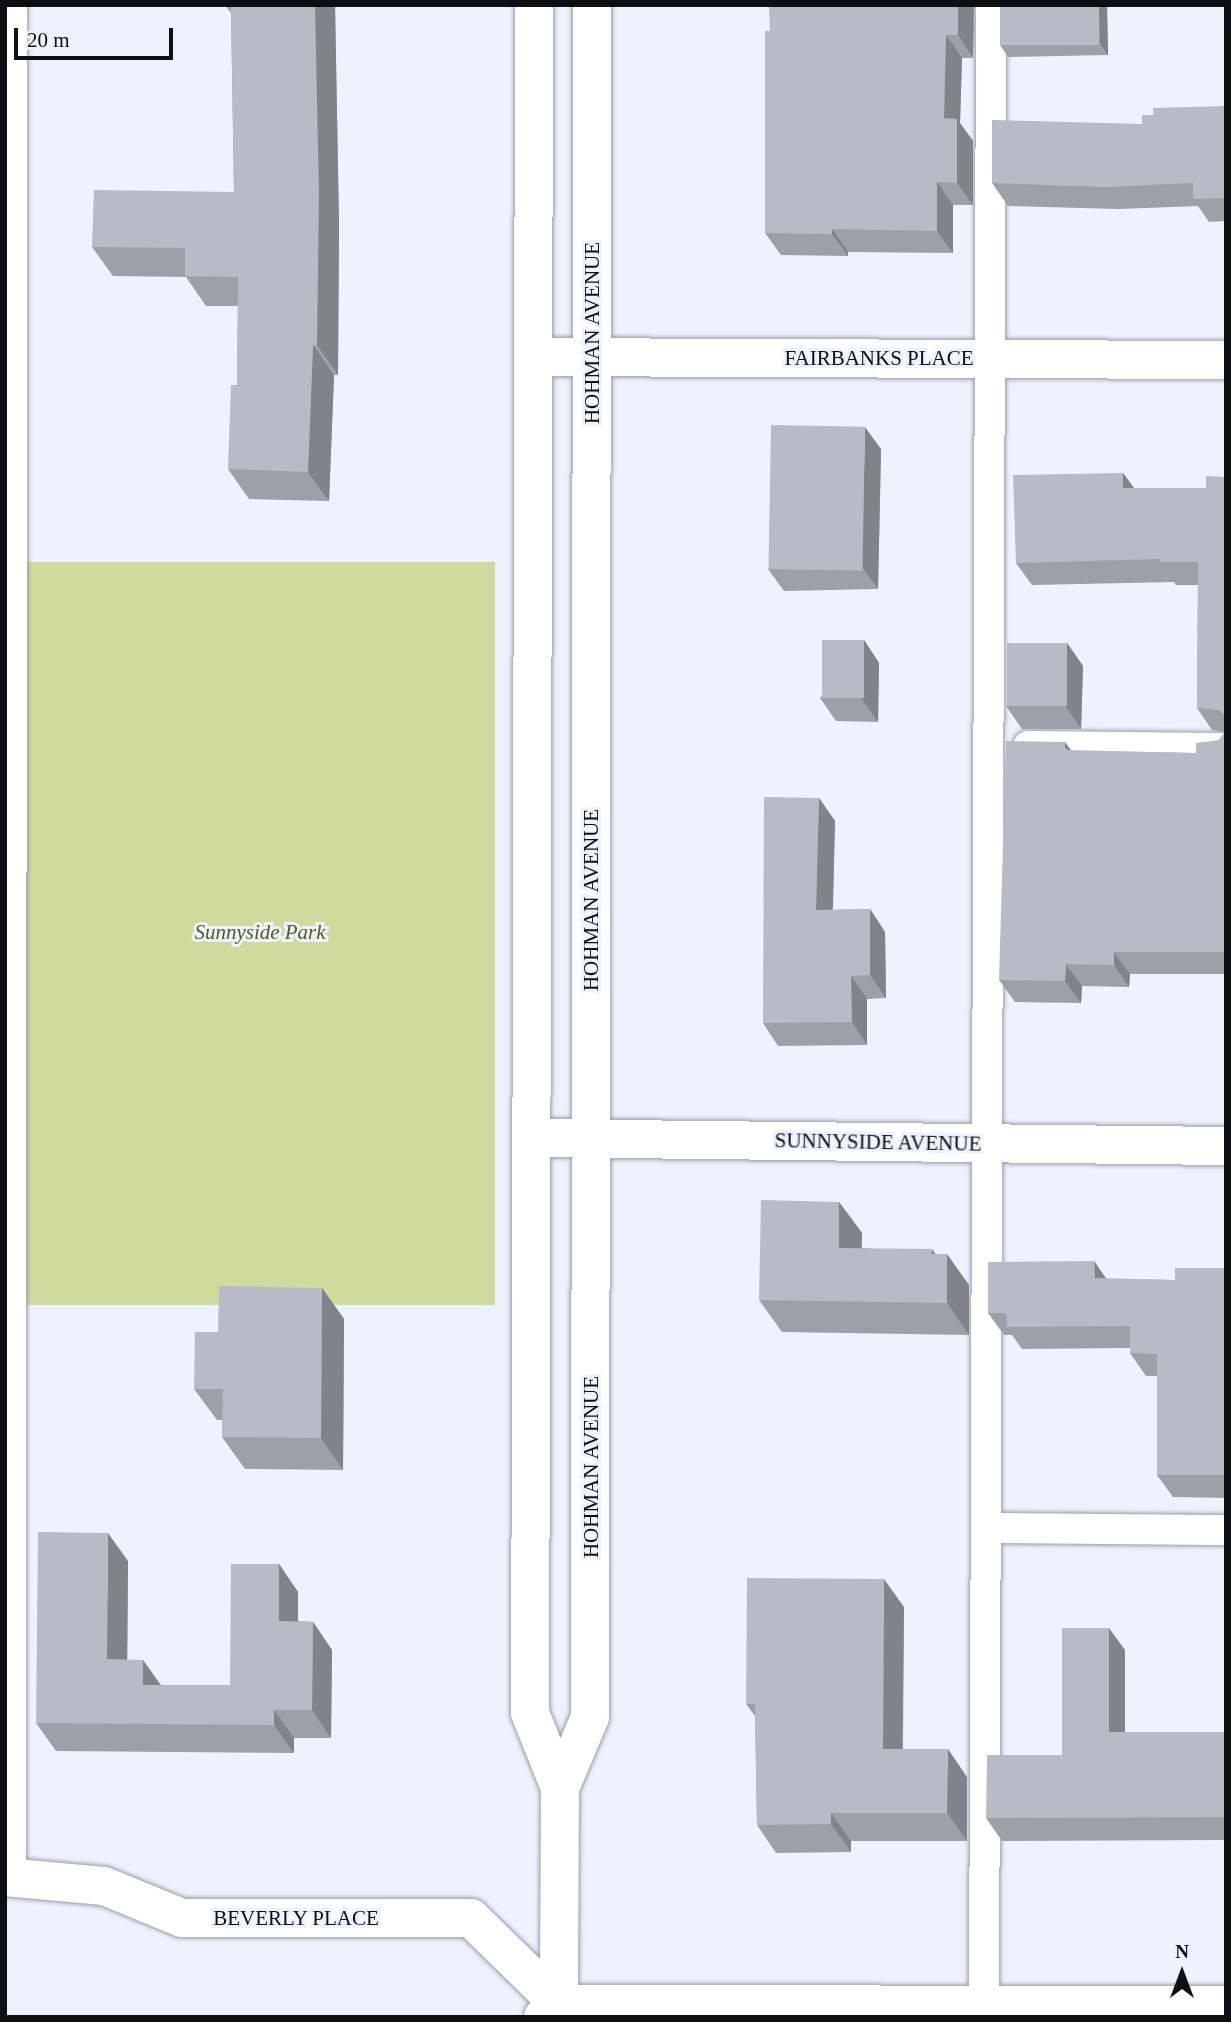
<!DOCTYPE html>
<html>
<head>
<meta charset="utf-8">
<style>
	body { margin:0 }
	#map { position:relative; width:1231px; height:2022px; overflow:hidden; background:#eff1fd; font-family:"Times New Roman",serif }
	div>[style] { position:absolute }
	.green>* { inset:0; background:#d1da9d; transform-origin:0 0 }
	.roads { filter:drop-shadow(0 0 2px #9b9da8) drop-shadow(0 0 2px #9b9da8) }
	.service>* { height:30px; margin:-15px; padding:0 15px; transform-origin:15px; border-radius:15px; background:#fff }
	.minor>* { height:38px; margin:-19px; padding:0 19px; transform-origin:19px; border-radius:19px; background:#fff }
	.secondary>* { height:38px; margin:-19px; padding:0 19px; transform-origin:19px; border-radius:19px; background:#fff }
	.wall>* { inset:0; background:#9ea0a9 }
	.shaded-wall>* { inset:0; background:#81828a }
	.building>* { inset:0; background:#b8bac5; transform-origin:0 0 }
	span { translate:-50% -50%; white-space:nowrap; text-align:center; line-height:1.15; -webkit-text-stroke:6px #eff1fd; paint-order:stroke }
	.street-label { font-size:21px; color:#0e0f13 }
	.park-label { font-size:21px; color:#555b1e; font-style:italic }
	.frame { position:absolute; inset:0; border:7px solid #0e0f13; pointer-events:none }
	.north { position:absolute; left:1147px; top:1938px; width:70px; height:70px; -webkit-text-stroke:5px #eff1fd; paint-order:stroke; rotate:0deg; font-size:19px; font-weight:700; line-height:28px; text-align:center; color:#0e0f13 }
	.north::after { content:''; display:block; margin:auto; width:24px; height:32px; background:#0e0f13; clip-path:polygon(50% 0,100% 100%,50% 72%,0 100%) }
	.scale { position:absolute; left:14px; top:28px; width:159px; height:32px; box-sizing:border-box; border:4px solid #0e0f13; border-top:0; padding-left:9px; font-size:21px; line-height:24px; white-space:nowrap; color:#0e0f13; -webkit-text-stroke:5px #eff1fd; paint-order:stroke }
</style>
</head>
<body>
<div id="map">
	<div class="green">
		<i style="left:495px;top:562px;width:743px;height:469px;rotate:90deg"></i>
	</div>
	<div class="roads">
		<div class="service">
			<i style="left:1028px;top:746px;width:198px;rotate:0.6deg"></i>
			<i style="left:986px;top:1528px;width:240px;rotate:0.5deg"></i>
			<i style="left:11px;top:1877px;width:1872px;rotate:-89.97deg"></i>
			<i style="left:984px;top:2017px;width:2012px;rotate:-89.8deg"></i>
		</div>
		<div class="minor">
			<i style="left:533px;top:357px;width:693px;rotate:0.25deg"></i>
			<i style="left:531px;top:1138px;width:695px;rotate:0.66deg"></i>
			<i style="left:5px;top:1877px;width:99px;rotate:5.2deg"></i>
			<i style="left:104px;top:1886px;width:84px;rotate:22.3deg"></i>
			<i style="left:182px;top:1918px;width:289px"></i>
			<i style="left:471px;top:1918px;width:123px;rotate:44.3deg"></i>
			<i style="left:543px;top:2017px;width:21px;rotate:-39deg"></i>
			<i style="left:559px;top:2004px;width:667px;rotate:0.09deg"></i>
		</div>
		<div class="secondary">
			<i style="left:534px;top:5px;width:1708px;rotate:90.13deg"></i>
			<i style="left:530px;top:1713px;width:81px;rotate:68.2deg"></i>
			<i style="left:560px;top:1788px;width:229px;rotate:90.3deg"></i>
			<i style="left:560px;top:1788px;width:77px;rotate:-67.1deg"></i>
			<i style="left:590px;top:1717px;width:1712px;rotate:-89.93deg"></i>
		</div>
	</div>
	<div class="wall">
		<i style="clip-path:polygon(225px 5px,335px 5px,339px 224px,338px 375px,334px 375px,329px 501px,249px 499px,228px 469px,237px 385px,238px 306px,206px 306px,186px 277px,113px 276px,92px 247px,234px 192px,231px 13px)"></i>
		<i style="clip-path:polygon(974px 5px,973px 58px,962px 58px,960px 123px,973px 141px,973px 205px,953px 205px,953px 253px,848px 252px,848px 256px,781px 255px,765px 233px,770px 31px)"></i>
		<i style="clip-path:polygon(1000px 5px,1107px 5px,1108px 55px,1008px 57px,1000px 45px)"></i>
		<i style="clip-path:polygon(1226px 106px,1226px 221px,1209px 222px,1198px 206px,1119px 209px,1008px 206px,992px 183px,1142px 124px,1153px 115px)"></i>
		<i style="clip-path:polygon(881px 449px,878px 589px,784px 591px,768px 569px)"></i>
		<i style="clip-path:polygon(1123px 473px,1134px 488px,1206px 488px,1226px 477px,1226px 974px,1130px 974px,1129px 987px,1082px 986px,1081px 1003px,1015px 1002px,999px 980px,1071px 751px,1196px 753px,1219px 740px,1225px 732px,1212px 730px,1197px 708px,1198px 585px,1176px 585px,1174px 582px,1032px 585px,1016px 563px)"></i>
		<i style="clip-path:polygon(864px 640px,879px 663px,878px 722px,836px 721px,820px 698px)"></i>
		<i style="clip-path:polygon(1067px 643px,1083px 666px,1081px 729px,1022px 729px,1006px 706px)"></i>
		<i style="clip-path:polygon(819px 798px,835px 821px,833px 910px,870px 909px,885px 932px,886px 998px,867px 999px,867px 1045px,778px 1046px,763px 1023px)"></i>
		<i style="clip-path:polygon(839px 1202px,862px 1233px,861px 1248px,935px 1254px,969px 1285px,969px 1335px,782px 1332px,759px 1300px)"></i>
		<i style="clip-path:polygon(1094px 1261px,1106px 1279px,1175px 1280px,1226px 1268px,1226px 1498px,1173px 1497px,1157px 1475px,1157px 1376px,1146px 1376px,1130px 1353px,1130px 1348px,1022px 1349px,1012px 1335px,1004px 1335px,988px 1313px)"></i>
		<i style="clip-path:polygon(322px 1288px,344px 1319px,343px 1470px,245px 1469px,222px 1437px,222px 1420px,217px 1420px,194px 1389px,218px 1332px)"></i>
		<i style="clip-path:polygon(128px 1561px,127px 1660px,161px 1685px,230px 1685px,279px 1564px,298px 1592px,298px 1621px,313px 1622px,332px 1650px,331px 1738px,294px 1738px,294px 1753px,56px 1751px,36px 1723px)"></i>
		<i style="clip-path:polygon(904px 1607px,903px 1749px,967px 1777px,967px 1841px,851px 1841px,851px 1852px,776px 1853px,757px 1825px,755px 1716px,746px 1704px)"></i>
		<i style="clip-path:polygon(1125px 1650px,1125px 1732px,1226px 1732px,1226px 1840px,1002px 1841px,986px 1818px,1062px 1755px)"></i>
	</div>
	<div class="shaded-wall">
		<i style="clip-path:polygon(315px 5px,335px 5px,339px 224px,338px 375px,317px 345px)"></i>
		<i style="clip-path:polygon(958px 5px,974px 5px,973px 58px,958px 35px)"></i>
		<i style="clip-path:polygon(1099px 5px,1107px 5px,1108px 55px,1100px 44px)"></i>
		<i style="clip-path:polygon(946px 35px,962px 58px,960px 123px,973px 141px,973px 205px,957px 183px,944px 118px)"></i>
		<i style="clip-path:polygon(937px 182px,953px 205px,953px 253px,937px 231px)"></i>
		<i style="clip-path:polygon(832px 229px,848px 252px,848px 256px,832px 234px)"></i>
		<i style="clip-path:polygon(313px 345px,334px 375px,329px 501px,308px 472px)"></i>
		<i style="clip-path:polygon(865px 427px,881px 449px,878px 589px,862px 567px)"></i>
		<i style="clip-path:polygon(1123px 473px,1139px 495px,1123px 488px)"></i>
		<i style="clip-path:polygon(864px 640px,879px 663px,878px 722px,862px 699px)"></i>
		<i style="clip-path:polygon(1067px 643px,1083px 666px,1081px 729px,1066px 707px)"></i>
		<i style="clip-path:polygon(1065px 742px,1081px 764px,1065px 748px)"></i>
		<i style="clip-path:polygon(819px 798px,835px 821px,832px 932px,816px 910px)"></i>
		<i style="clip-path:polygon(870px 909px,885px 932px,886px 998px,870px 975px)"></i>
		<i style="clip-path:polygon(1114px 952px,1130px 974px,1129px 987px,1114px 965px)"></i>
		<i style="clip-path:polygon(1066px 964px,1082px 986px,1081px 1003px,1065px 981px)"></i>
		<i style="clip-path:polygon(851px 976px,867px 999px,867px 1045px,852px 1022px)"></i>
		<i style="clip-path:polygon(839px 1202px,862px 1233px,861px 1280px,839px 1248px)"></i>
		<i style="clip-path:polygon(932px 1249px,947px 1270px,947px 1254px,969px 1285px,969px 1335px,947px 1303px,932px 1254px)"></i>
		<i style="clip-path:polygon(1094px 1261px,1110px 1284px,1095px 1278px)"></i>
		<i style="clip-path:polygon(322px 1288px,344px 1319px,343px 1470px,321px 1438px)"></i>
		<i style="clip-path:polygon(108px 1533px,128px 1561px,127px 1687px,107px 1659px)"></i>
		<i style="clip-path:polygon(279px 1564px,298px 1592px,298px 1649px,279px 1621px)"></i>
		<i style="clip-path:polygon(884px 1579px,904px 1607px,902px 1777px,883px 1749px)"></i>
		<i style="clip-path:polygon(313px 1622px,332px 1650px,331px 1738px,312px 1710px)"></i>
		<i style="clip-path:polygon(1109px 1628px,1125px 1650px,1125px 1754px,1109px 1732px)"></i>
		<i style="clip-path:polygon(143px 1660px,163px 1688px,143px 1685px)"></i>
		<i style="clip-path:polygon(274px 1710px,294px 1738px,294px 1753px,274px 1725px)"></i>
		<i style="clip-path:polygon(948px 1749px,967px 1777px,967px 1841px,947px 1813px)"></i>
		<i style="clip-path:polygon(831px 1813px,851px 1841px,851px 1852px,831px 1824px)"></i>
	</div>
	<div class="building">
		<i style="clip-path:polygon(231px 5px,315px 5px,319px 195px,317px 345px,313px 345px,308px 472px,228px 469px,231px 385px,237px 385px,238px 277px,185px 276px,185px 248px,92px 247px,94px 190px,234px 192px)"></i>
		<i style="clip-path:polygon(769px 5px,958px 5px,958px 35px,946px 35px,944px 118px,957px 119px,957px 183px,937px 182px,937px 231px,832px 229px,832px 234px,765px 233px,765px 31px,770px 31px)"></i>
		<i style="left:1000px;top:5px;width:99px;height:40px"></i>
		<i style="clip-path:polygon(1226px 106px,1226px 198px,1193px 199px,1193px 183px,1104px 187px,992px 183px,992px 120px,1142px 124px,1142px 115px,1153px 115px,1153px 108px)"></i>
		<i style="left:771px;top:425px;width:94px;height:144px;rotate:1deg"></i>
		<i style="clip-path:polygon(1123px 473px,1123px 488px,1206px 488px,1206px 476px,1226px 477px,1226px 719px,1225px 716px,1219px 710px,1197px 708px,1198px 562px,1160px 562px,1160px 559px,1016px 563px,1013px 475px)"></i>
		<i style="left:822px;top:640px;width:42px;height:58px"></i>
		<i style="left:1007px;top:643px;width:60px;height:63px"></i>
		<i style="clip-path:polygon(1226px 730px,1226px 952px,1114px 952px,1114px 965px,1066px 964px,1065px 981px,999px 980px,1006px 741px,1065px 742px,1065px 748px,1068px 750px,1196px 753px,1196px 743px,1219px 740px)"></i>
		<i style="clip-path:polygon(764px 797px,819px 798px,816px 910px,870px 909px,870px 975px,851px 976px,852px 1022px,763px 1023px)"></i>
		<i style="clip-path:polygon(761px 1200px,839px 1202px,839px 1248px,932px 1249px,932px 1254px,947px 1254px,947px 1303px,759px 1300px)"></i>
		<i style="clip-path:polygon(1094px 1261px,1095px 1278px,1175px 1280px,1175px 1268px,1226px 1268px,1226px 1475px,1157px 1475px,1157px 1354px,1130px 1353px,1130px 1326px,1007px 1327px,1006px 1313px,988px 1313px,988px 1262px)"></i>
		<i style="clip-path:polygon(219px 1286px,322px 1288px,321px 1438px,222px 1437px,223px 1389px,194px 1389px,195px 1332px,218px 1332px)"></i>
		<i style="clip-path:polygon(38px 1532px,108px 1533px,107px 1659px,143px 1660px,143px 1685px,230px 1685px,231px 1564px,279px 1564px,279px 1621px,313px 1622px,312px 1710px,274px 1710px,274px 1725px,36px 1723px)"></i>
		<i style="clip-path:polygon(747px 1578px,884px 1579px,883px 1749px,948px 1749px,947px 1813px,831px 1813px,831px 1824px,757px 1825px,755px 1704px,746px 1704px)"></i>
		<i style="clip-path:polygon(1062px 1628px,1109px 1628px,1109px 1732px,1226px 1732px,1226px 1817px,986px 1818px,987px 1755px,1062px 1755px)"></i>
	</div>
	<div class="street-label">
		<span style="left:592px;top:333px;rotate:-90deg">HOHMAN AVENUE</span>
		<span style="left:879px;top:358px">FAIRBANKS PLACE</span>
		<span style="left:591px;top:900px;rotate:-90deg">HOHMAN AVENUE</span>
		<span style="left:878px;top:1142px;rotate:1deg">SUNNYSIDE AVENUE</span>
		<span style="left:591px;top:1467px;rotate:-90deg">HOHMAN AVENUE</span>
		<span style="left:296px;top:1918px">BEVERLY PLACE</span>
	</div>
	<div class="park-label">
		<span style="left:260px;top:932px">Sunnyside Park</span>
	</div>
	<div class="frame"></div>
	<div class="north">N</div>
	<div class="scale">20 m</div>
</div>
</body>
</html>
